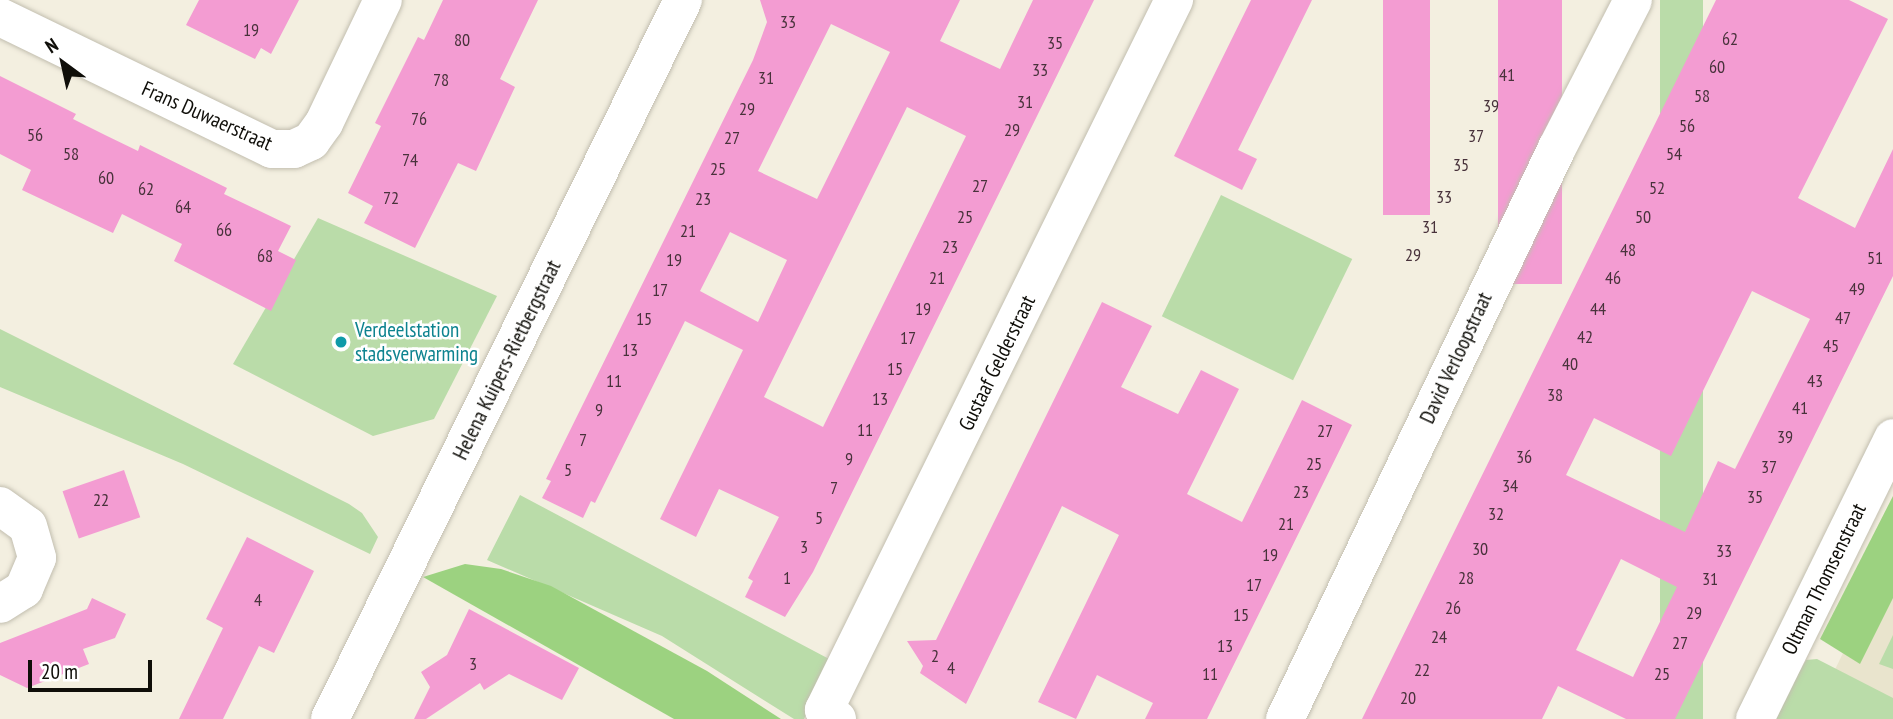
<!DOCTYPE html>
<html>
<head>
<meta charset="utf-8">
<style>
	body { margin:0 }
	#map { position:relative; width:1893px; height:719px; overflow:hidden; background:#f3efe0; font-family:"PT Sans Narrow",sans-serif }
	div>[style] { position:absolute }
	.built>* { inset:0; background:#e9e4cd }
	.green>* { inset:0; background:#badca9; transform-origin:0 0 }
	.forest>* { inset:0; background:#9cd280 }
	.building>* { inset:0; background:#f39cd2; transform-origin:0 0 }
	.roads { filter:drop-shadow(0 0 2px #c2beaf) drop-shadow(0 0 2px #c2beaf) }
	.street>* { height:38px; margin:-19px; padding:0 19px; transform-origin:19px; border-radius:19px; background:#fff }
	.dots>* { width:19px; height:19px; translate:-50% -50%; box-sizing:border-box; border:4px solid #fff; border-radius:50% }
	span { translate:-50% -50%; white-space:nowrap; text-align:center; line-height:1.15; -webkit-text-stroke:5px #fff; paint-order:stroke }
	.number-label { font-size:18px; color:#48323b }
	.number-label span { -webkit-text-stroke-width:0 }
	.street-label { font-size:21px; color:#0f0e09 }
	.culture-label { font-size:21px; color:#0d838f }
	.left { translate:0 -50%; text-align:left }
	.north { position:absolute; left:28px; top:28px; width:70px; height:70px; -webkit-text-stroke:5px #fff; paint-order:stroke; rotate:327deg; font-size:19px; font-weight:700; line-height:28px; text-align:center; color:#0f0e09 }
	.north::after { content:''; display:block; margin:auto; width:24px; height:32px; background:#0f0e09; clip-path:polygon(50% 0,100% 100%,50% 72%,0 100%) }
	.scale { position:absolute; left:28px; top:660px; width:124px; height:32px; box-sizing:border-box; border:4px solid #0f0e09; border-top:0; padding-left:9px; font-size:21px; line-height:24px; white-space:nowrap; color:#0f0e09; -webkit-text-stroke:5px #fff; paint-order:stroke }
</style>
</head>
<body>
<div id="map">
	<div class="built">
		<i style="clip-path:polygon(1893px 550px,1893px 719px,1811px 719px)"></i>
	</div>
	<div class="green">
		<i style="left:1660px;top:0;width:43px;height:805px"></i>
		<i style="left:1221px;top:195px;width:146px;height:135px;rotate:26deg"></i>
		<i style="clip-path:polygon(318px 218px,497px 296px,434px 419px,373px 436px,233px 364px)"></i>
		<i style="clip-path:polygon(0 329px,349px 504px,362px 513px,378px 537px,370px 554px,183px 464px,0 387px)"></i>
		<i style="clip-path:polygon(520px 495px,831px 660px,804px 719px,794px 719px,662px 636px,487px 560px)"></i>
		<i style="clip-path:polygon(1893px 635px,1893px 669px,1879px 664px)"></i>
		<i style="clip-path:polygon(1817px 659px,1893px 698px,1893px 719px,1773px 719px,1806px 660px)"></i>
	</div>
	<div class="forest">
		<i style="clip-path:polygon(1893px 496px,1893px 598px,1860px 664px,1820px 639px)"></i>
		<i style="clip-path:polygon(465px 564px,501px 569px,551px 586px,707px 671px,781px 719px,674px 719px,423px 577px)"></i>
	</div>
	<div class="building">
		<i style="clip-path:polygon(199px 0,299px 0,271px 54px,261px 48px,255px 59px,186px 25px)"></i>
		<i style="clip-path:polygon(443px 0,538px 0,500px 79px,515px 87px,476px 171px,458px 163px,415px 248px,364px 223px,373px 206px,348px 193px,381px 126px,375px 123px,418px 37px,424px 40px)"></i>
		<i style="clip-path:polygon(evenodd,760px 0,960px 0,940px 41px,1000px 69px,1033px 0,1094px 0,813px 572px,785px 617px,745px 597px,753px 581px,748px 578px,779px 517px,719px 489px,696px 537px,660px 519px,743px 350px,685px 321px,595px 503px,591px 501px,583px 518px,542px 498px,551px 481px,546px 479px,753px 60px,767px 22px,760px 0,831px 24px,890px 52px,817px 199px,758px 171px,831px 24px,760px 0,907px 107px,966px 136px,823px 427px,764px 397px,907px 107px,760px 0,730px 232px,787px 260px,758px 322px,700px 291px,730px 232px)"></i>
		<i style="clip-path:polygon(1251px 0,1312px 0,1238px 150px,1257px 159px,1242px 190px,1174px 156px)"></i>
		<i style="left:1383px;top:0;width:47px;height:215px"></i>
		<i style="left:1498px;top:0;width:64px;height:284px"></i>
		<i style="clip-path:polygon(evenodd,1716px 0,1849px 0,1888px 19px,1798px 198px,1855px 228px,1893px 149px,1893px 276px,1732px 603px,1675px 719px,1626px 719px,1558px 686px,1542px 719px,1362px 719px,1716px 0,1752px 291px,1810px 319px,1735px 469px,1718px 461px,1685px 532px,1566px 475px,1594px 418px,1671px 456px,1752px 291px,1716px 0,1621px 559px,1677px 587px,1633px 677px,1576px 650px,1621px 559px)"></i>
		<i style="clip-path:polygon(0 76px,76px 114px,73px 119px,105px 135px,138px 151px,140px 145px,227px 188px,224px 194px,291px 226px,278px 251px,296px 260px,271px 311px,174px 261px,182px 244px,122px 214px,113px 233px,22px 190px,31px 170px,0 154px)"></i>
		<i style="clip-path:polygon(1102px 302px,1152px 326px,1121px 387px,1178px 414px,1201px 370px,1239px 389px,1187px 494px,1242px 522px,1302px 400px,1352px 425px,1207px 719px,1145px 719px,1153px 703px,1097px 675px,1076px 719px,1038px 702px,1119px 535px,1062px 506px,966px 704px,920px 673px,923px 666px,907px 641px,936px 640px)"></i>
		<i style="left:124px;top:470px;width:50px;height:65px;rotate:71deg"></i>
		<i style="clip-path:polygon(247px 537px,314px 571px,274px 653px,259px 646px,223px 719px,179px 719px,223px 628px,206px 619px)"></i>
		<i style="clip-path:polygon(92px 598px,126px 614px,115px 638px,83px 649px,89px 664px,27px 688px,0 675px,0 643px,87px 609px)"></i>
		<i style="clip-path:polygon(469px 609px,579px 668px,562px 700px,509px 674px,484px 690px,480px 683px,426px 719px,414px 719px,430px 687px,421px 672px,447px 655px)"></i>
	</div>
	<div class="roads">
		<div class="street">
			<i style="left:0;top:17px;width:302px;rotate:25.9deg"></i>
			<i style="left:272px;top:149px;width:22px"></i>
			<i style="left:294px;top:149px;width:19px;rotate:-25deg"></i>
			<i style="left:311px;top:141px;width:22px;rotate:-54deg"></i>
			<i style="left:324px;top:123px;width:136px;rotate:-64.4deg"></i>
			<i style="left:0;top:506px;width:34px;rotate:36deg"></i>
			<i style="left:28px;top:526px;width:33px;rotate:74deg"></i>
			<i style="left:37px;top:558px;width:34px;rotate:113deg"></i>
			<i style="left:24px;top:589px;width:28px;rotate:148deg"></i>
			<i style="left:330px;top:719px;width:801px;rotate:-63.85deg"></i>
			<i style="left:837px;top:719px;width:16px;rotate:-145deg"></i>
			<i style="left:824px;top:710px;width:792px;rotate:-63.76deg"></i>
			<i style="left:1285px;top:719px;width:632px;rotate:-64.53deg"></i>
			<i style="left:1557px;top:148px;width:166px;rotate:-62.8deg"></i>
			<i style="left:1755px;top:719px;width:313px;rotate:-63.8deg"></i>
		</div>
	</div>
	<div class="dots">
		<i style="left:341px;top:342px;background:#0f9aa8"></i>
	</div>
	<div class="number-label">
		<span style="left:788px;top:22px">33</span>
		<span style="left:251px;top:30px">19</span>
		<span style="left:1730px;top:39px">62</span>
		<span style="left:462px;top:40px">80</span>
		<span style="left:1055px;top:43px">35</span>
		<span style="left:1717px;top:67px">60</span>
		<span style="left:1040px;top:70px">33</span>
		<span style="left:1507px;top:75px">41</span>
		<span style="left:766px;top:78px">31</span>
		<span style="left:441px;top:80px">78</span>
		<span style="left:1702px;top:96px">58</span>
		<span style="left:1025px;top:102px">31</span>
		<span style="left:1491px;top:106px">39</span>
		<span style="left:747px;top:109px">29</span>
		<span style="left:419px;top:119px">76</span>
		<span style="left:1687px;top:126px">56</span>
		<span style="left:1012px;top:130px">29</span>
		<span style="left:35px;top:135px">56</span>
		<span style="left:1476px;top:136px">37</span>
		<span style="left:732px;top:138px">27</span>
		<span style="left:71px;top:154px">58</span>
		<span style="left:1674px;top:154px">54</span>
		<span style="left:410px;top:160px">74</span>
		<span style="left:1461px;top:165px">35</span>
		<span style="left:718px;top:169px">25</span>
		<span style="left:106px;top:178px">60</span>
		<span style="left:980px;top:186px">27</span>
		<span style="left:1657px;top:188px">52</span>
		<span style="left:146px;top:189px">62</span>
		<span style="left:1444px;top:197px">33</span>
		<span style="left:391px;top:198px">72</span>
		<span style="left:703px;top:199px">23</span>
		<span style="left:183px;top:207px">64</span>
		<span style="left:965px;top:217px">25</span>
		<span style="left:1643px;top:217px">50</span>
		<span style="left:1430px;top:227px">31</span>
		<span style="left:224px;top:230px">66</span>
		<span style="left:688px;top:231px">21</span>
		<span style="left:950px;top:247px">23</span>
		<span style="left:1628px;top:250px">48</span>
		<span style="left:1413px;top:255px">29</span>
		<span style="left:265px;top:256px">68</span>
		<span style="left:1875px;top:258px">51</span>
		<span style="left:674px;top:260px">19</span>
		<span style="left:937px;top:278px">21</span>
		<span style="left:1613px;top:278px">46</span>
		<span style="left:1857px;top:289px">49</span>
		<span style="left:660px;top:290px">17</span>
		<span style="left:923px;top:309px">19</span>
		<span style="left:1598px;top:309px">44</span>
		<span style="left:1843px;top:318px">47</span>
		<span style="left:644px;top:319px">15</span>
		<span style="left:1585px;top:337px">42</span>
		<span style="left:908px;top:338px">17</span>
		<span style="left:1831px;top:346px">45</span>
		<span style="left:630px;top:350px">13</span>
		<span style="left:1570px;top:364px">40</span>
		<span style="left:895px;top:369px">15</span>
		<span style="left:614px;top:381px">11</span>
		<span style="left:1815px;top:381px">43</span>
		<span style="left:1555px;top:395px">38</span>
		<span style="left:880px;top:399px">13</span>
		<span style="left:1800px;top:408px">41</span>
		<span style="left:599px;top:410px">9</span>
		<span style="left:865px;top:430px">11</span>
		<span style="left:1325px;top:431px">27</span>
		<span style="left:1785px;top:437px">39</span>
		<span style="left:583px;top:440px">7</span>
		<span style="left:1524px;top:457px">36</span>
		<span style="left:849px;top:459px">9</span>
		<span style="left:1314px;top:464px">25</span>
		<span style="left:1769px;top:467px">37</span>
		<span style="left:568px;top:470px">5</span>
		<span style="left:1510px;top:486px">34</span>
		<span style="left:834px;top:488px">7</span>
		<span style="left:1301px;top:492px">23</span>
		<span style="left:1755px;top:497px">35</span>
		<span style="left:101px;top:500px">22</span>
		<span style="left:1496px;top:514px">32</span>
		<span style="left:819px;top:518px">5</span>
		<span style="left:1286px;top:524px">21</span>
		<span style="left:804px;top:547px">3</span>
		<span style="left:1480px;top:549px">30</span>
		<span style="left:1724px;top:551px">33</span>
		<span style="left:1270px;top:555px">19</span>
		<span style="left:787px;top:578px">1</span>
		<span style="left:1466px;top:578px">28</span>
		<span style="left:1710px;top:579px">31</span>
		<span style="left:1254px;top:585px">17</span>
		<span style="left:258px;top:600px">4</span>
		<span style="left:1453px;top:608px">26</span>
		<span style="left:1694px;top:613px">29</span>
		<span style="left:1241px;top:615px">15</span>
		<span style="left:1439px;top:637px">24</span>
		<span style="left:1680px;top:643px">27</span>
		<span style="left:1225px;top:646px">13</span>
		<span style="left:935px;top:656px">2</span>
		<span style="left:473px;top:664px">3</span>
		<span style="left:951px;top:668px">4</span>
		<span style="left:1422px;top:670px">22</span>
		<span style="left:1210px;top:674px">11</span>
		<span style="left:1662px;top:674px">25</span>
		<span style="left:1408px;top:698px">20</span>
	</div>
	<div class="street-label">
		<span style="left:207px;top:116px;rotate:24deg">Frans Duwaerstraat</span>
		<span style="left:1456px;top:358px;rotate:-65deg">David Verloopstraat</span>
		<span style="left:507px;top:360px;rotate:-64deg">Helena Kuipers-Rietbergstraat</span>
		<span style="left:997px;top:363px;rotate:-64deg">Gustaaf Gelderstraat</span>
		<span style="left:1824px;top:579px;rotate:-64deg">Oltman Thomsenstraat</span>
	</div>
	<div class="culture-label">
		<span class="left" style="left:355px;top:342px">Verdeelstation<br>stadsverwarming</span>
	</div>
	<div class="north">N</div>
	<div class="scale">20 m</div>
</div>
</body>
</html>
